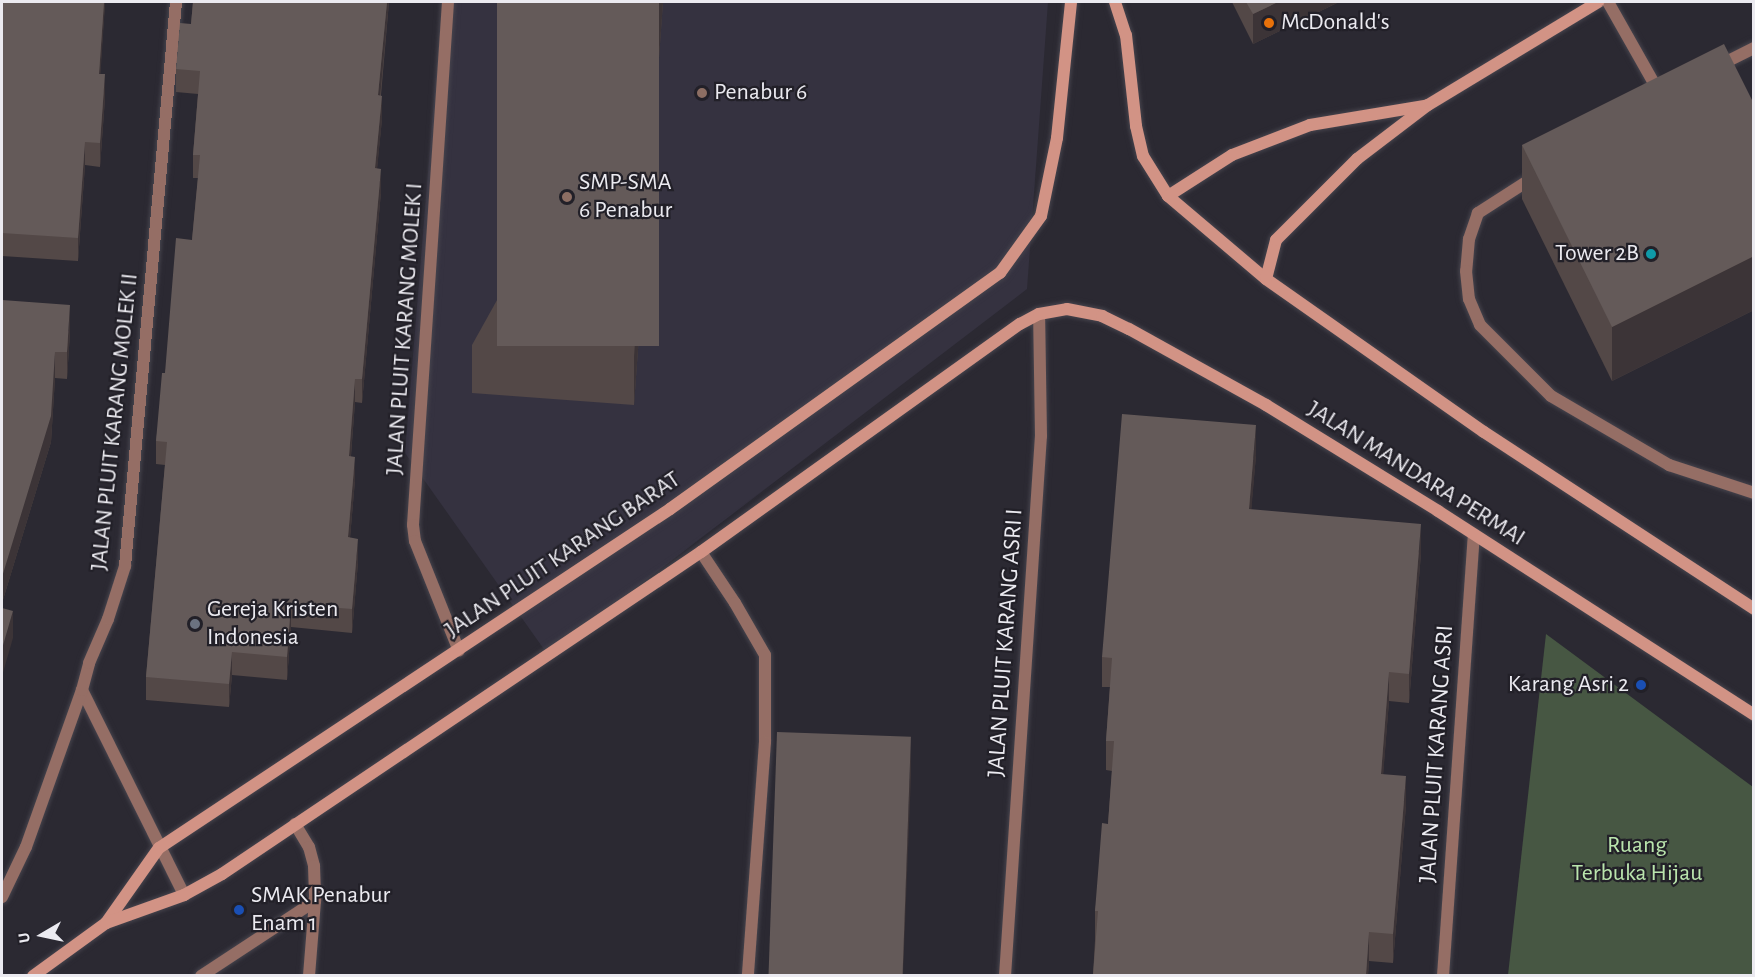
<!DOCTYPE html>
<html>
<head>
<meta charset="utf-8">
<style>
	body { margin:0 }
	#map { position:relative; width:1755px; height:977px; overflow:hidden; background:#2b2932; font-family:"Alegreya Sans",sans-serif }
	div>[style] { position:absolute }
	.built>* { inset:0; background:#353240 }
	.green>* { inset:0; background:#475743 }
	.roads { filter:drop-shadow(0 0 2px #46444d) drop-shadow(0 0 2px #46444d) }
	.lane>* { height:12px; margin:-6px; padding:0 6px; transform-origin:6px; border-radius:6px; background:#956e65 }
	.street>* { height:12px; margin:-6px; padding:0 6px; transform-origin:6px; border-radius:6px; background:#956e65 }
	.secondary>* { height:12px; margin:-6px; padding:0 6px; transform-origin:6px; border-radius:6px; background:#d29385 }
	.wall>* { inset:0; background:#534847 }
	.shaded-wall>* { inset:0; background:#3c3437 }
	.building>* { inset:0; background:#645a59; transform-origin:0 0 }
	.dots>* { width:16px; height:16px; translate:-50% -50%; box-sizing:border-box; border:3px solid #222028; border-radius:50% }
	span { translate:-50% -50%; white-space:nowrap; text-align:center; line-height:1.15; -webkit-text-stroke:4.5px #222028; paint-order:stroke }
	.poi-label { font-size:24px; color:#ebeaf0 }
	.left { translate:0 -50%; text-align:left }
	.right { translate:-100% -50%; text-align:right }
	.street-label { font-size:24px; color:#ebeaf0 }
	.park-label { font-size:24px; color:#bae5ad }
	.frame { position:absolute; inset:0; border:3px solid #ebeaf0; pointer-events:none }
	.north { position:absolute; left:12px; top:905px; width:60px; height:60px; -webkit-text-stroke:4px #222028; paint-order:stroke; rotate:261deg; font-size:16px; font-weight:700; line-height:24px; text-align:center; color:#ebeaf0 }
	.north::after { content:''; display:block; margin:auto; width:21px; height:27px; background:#ebeaf0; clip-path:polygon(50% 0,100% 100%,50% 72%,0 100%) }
</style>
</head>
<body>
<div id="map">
	<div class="built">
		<i style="clip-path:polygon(442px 2px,1048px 2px,1027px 289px,548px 655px,405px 453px)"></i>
	</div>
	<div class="green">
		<i style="clip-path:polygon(1546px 634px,1753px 787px,1753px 975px,1508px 975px)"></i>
	</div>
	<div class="roads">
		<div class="lane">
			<i style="left:1608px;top:2px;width:103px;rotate:60.5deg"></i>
			<i style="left:1718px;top:66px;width:40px;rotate:-26.6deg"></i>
			<i style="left:1534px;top:177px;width:67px;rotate:147.3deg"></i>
			<i style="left:1478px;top:213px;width:28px;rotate:109deg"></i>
			<i style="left:1469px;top:239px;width:32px;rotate:95deg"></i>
			<i style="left:1466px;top:271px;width:28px;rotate:84deg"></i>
			<i style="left:1469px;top:299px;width:28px;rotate:67deg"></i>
			<i style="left:1480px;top:325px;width:100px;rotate:45deg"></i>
			<i style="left:1551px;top:396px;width:137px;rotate:30.3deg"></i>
			<i style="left:1669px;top:465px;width:89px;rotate:18.2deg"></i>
			<i style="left:701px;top:552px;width:61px;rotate:56.3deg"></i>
			<i style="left:735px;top:603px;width:60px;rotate:60deg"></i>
			<i style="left:765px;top:655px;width:87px;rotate:90deg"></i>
			<i style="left:765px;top:742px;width:235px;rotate:94.2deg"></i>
		</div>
		<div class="street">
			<i style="left:448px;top:2px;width:524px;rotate:93.83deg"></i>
			<i style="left:413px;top:525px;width:16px;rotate:83deg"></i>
			<i style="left:415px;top:541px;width:118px;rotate:68.2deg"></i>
			<i style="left:82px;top:690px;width:229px;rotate:63.5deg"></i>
			<i style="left:295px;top:824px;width:27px;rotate:59deg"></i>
			<i style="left:309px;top:847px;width:20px;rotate:75deg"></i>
			<i style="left:314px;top:866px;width:35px;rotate:88deg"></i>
			<i style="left:315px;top:901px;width:75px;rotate:94.6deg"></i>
			<i style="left:2px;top:897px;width:55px;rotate:-64.4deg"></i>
			<i style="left:26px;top:847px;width:167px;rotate:-70.4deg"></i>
			<i style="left:82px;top:690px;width:28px;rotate:-75deg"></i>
			<i style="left:89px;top:663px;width:48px;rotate:-66.6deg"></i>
			<i style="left:108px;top:619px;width:56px;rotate:-72.2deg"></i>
			<i style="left:125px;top:566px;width:566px;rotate:-84.83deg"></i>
			<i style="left:201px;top:976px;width:136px;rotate:-33.3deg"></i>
			<i style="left:1005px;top:976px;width:541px;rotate:-86.19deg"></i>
			<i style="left:1041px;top:436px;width:122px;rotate:-90.9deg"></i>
			<i style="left:1443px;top:976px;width:442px;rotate:-86deg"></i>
		</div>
		<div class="secondary">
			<i style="left:1115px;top:2px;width:35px;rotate:72deg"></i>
			<i style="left:1126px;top:35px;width:92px;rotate:83.7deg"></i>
			<i style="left:1136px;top:126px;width:31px;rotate:77deg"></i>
			<i style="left:1143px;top:156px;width:47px;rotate:58deg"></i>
			<i style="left:1168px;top:196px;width:128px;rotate:40.3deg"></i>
			<i style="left:1266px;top:279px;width:266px;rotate:35.1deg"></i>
			<i style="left:1484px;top:432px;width:323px;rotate:33.2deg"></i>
			<i style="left:1168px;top:196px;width:76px;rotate:-32.6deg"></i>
			<i style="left:1232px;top:155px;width:84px;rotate:-21deg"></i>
			<i style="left:1310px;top:125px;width:116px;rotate:-9.5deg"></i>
			<i style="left:1266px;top:279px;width:40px;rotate:-75.6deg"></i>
			<i style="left:1276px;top:240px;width:115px;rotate:-45deg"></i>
			<i style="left:1357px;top:159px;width:89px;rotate:-37.3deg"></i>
			<i style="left:1428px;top:105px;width:199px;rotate:-31.2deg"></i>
			<i style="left:106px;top:923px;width:92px;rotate:-54.8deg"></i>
			<i style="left:159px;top:848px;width:613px;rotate:-33.56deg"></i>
			<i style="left:670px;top:509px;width:406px;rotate:-35.6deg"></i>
			<i style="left:1000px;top:273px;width:70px;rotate:-54.3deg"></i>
			<i style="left:1041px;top:216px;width:80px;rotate:-78.4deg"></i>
			<i style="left:1057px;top:138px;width:137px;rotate:-84.1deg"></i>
			<i style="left:33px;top:976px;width:90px;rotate:-36deg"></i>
			<i style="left:106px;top:923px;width:83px;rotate:-19.7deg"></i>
			<i style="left:184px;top:895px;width:43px;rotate:-28.9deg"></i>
			<i style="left:222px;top:874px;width:577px;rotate:-33.91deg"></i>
			<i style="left:701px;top:552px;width:392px;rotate:-35.6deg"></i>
			<i style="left:1020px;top:324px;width:21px;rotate:-28deg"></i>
			<i style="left:1039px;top:314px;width:28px;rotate:-10deg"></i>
			<i style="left:1067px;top:309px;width:36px;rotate:11deg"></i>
			<i style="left:1102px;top:316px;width:30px;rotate:26deg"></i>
			<i style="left:1129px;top:329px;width:157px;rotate:29deg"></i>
			<i style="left:1266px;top:405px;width:202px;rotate:31.6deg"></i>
			<i style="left:1438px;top:511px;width:376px;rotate:32.8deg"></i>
		</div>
	</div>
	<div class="wall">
		<i style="clip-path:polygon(2px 2px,105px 2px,100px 74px,105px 98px,100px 167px,85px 165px,78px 261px,2px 256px)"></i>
		<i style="clip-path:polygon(193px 2px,389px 2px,381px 95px,382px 119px,377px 168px,381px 192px,362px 403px,355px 402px,351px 456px,355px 480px,350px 538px,358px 562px,352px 633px,291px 627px,287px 680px,232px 675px,229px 707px,146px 700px,146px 677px,165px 465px,156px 464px,156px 441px,165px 373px,192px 240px,198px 178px,193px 178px,193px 155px,198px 94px,176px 92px,176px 69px,191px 24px)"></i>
		<i style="clip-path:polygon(663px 2px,634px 405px,472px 393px,472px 345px)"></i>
		<i style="clip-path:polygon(1232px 2px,1339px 2px,1253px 44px)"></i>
		<i style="clip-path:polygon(1754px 104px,1754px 310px,1612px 381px,1522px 199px,1522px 145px)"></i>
		<i style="clip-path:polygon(2px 300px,70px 332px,67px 379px,55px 378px,51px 442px,2px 603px)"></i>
		<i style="clip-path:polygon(1256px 455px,1251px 510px,1421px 553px,1409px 703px,1389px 701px,1383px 774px,1406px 805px,1393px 963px,1369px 961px,1368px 975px,1093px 975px,1095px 940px,1095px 911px,1108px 824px,1112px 771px,1106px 770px,1106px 741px,1110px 687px,1102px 687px,1102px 657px)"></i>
	</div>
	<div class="shaded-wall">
		<i style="clip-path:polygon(104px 2px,105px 2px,105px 5px,99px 97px,99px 74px)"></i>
		<i style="clip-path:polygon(387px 2px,389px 2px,378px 118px,378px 95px)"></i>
		<i style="clip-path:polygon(659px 2px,663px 2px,634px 405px,634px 357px)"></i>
		<i style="clip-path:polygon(1278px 2px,1339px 2px,1253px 44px,1253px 14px)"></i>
		<i style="clip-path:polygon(105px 74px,105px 98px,100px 167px,100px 143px)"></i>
		<i style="clip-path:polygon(382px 96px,382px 119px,375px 191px,375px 168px)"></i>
		<i style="clip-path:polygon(85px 142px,85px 165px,78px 261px,78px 238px)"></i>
		<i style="clip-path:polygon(381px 169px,381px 192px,362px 403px,362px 379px)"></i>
		<i style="clip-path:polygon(1754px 256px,1754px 310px,1612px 381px,1612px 327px)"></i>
		<i style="clip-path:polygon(70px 305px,70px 332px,67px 379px,67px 352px)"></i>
		<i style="clip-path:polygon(55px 352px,55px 378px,51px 442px,2px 603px,2px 577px)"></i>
		<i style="clip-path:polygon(355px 379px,355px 402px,349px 479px,349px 456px)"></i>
		<i style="clip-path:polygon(1256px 425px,1256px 455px,1249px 539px,1249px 509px)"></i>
		<i style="clip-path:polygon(355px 457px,355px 480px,348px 561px,348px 537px)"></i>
		<i style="clip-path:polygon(1421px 524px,1421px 553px,1409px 703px,1409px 674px)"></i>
		<i style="clip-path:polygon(358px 539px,358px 562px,352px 633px,352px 609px)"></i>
		<i style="clip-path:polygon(291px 604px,291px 627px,287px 680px,287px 657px)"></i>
		<i style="clip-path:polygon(13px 611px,13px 638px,2px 676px,2px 649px)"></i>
		<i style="clip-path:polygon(232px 652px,232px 675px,229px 707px,229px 684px)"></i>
		<i style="clip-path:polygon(1389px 672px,1389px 701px,1381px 803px,1381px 774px)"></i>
		<i style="clip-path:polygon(911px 737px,911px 776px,903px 975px,902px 975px)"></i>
		<i style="clip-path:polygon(1406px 776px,1406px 805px,1393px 963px,1393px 934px)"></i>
		<i style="clip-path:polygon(1369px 932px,1369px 961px,1368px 975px,1366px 975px)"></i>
	</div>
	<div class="building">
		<i style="clip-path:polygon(2px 2px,104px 2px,99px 74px,105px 74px,100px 143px,85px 142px,78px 238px,2px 233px)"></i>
		<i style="clip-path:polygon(193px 2px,387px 2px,378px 95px,382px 96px,375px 168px,381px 169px,362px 379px,355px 379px,349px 456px,355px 457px,348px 537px,358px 539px,352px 609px,291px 604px,287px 657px,232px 652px,229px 684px,146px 677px,167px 442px,156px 441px,162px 373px,165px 373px,176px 238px,192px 240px,200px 155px,193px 155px,200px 71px,176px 69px,180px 23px,191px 24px)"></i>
		<i style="left:497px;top:2px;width:162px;height:344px"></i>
		<i style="clip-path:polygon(1246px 2px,1278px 2px,1253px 14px)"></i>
		<i style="clip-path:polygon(1724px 44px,1754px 104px,1754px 256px,1612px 327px,1522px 145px)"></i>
		<i style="clip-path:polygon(2px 300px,70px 305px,67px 352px,55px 352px,51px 416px,2px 577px)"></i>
		<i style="clip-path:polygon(1122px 414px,1256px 425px,1249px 509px,1421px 524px,1409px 674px,1389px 672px,1381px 774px,1406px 776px,1393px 934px,1369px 932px,1366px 975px,1093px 975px,1098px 911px,1095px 911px,1102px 823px,1108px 824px,1114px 741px,1106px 741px,1112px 658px,1102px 657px)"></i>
		<i style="clip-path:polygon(2px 608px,13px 611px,2px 649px)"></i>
		<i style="left:777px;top:732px;width:134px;height:243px;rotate:2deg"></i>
	</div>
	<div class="dots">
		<i style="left:1269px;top:23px;background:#e8710a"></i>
		<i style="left:702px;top:93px;background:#8d6e63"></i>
		<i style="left:567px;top:197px;background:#8d6e63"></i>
		<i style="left:1651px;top:254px;background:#0f9aa8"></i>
		<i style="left:195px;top:624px;background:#6b7280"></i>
		<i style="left:1641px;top:685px;background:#1a4fb4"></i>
		<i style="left:239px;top:910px;background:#1a4fb4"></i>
	</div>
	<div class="poi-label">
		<span class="left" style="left:1281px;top:23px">McDonald's</span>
		<span class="left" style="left:714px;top:93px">Penabur 6</span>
		<span class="left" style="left:579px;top:197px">SMP-SMA<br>6 Penabur</span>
		<span class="right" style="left:1639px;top:254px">Tower 2B</span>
		<span class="left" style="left:207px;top:624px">Gereja Kristen<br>Indonesia</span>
		<span class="right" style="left:1629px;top:685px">Karang Asri 2</span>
		<span class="left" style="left:251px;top:910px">SMAK Penabur<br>Enam 1</span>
	</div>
	<div class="street-label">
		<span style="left:405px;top:329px;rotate:-86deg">JALAN PLUIT KARANG MOLEK I</span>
		<span style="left:115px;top:422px;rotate:-84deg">JALAN PLUIT KARANG MOLEK II</span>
		<span style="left:1416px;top:474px;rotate:32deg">JALAN MANDARA PERMAI</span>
		<span style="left:563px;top:555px;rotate:-34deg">JALAN PLUIT KARANG BARAT</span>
		<span style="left:1006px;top:643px;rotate:-86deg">JALAN PLUIT KARANG ASRI I</span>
		<span style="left:1437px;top:754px;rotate:-86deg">JALAN PLUIT KARANG ASRI</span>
	</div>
	<div class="park-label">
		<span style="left:1637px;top:860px">Ruang<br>Terbuka Hijau</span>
	</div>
	<div class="frame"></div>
	<div class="north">U</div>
</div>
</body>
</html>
